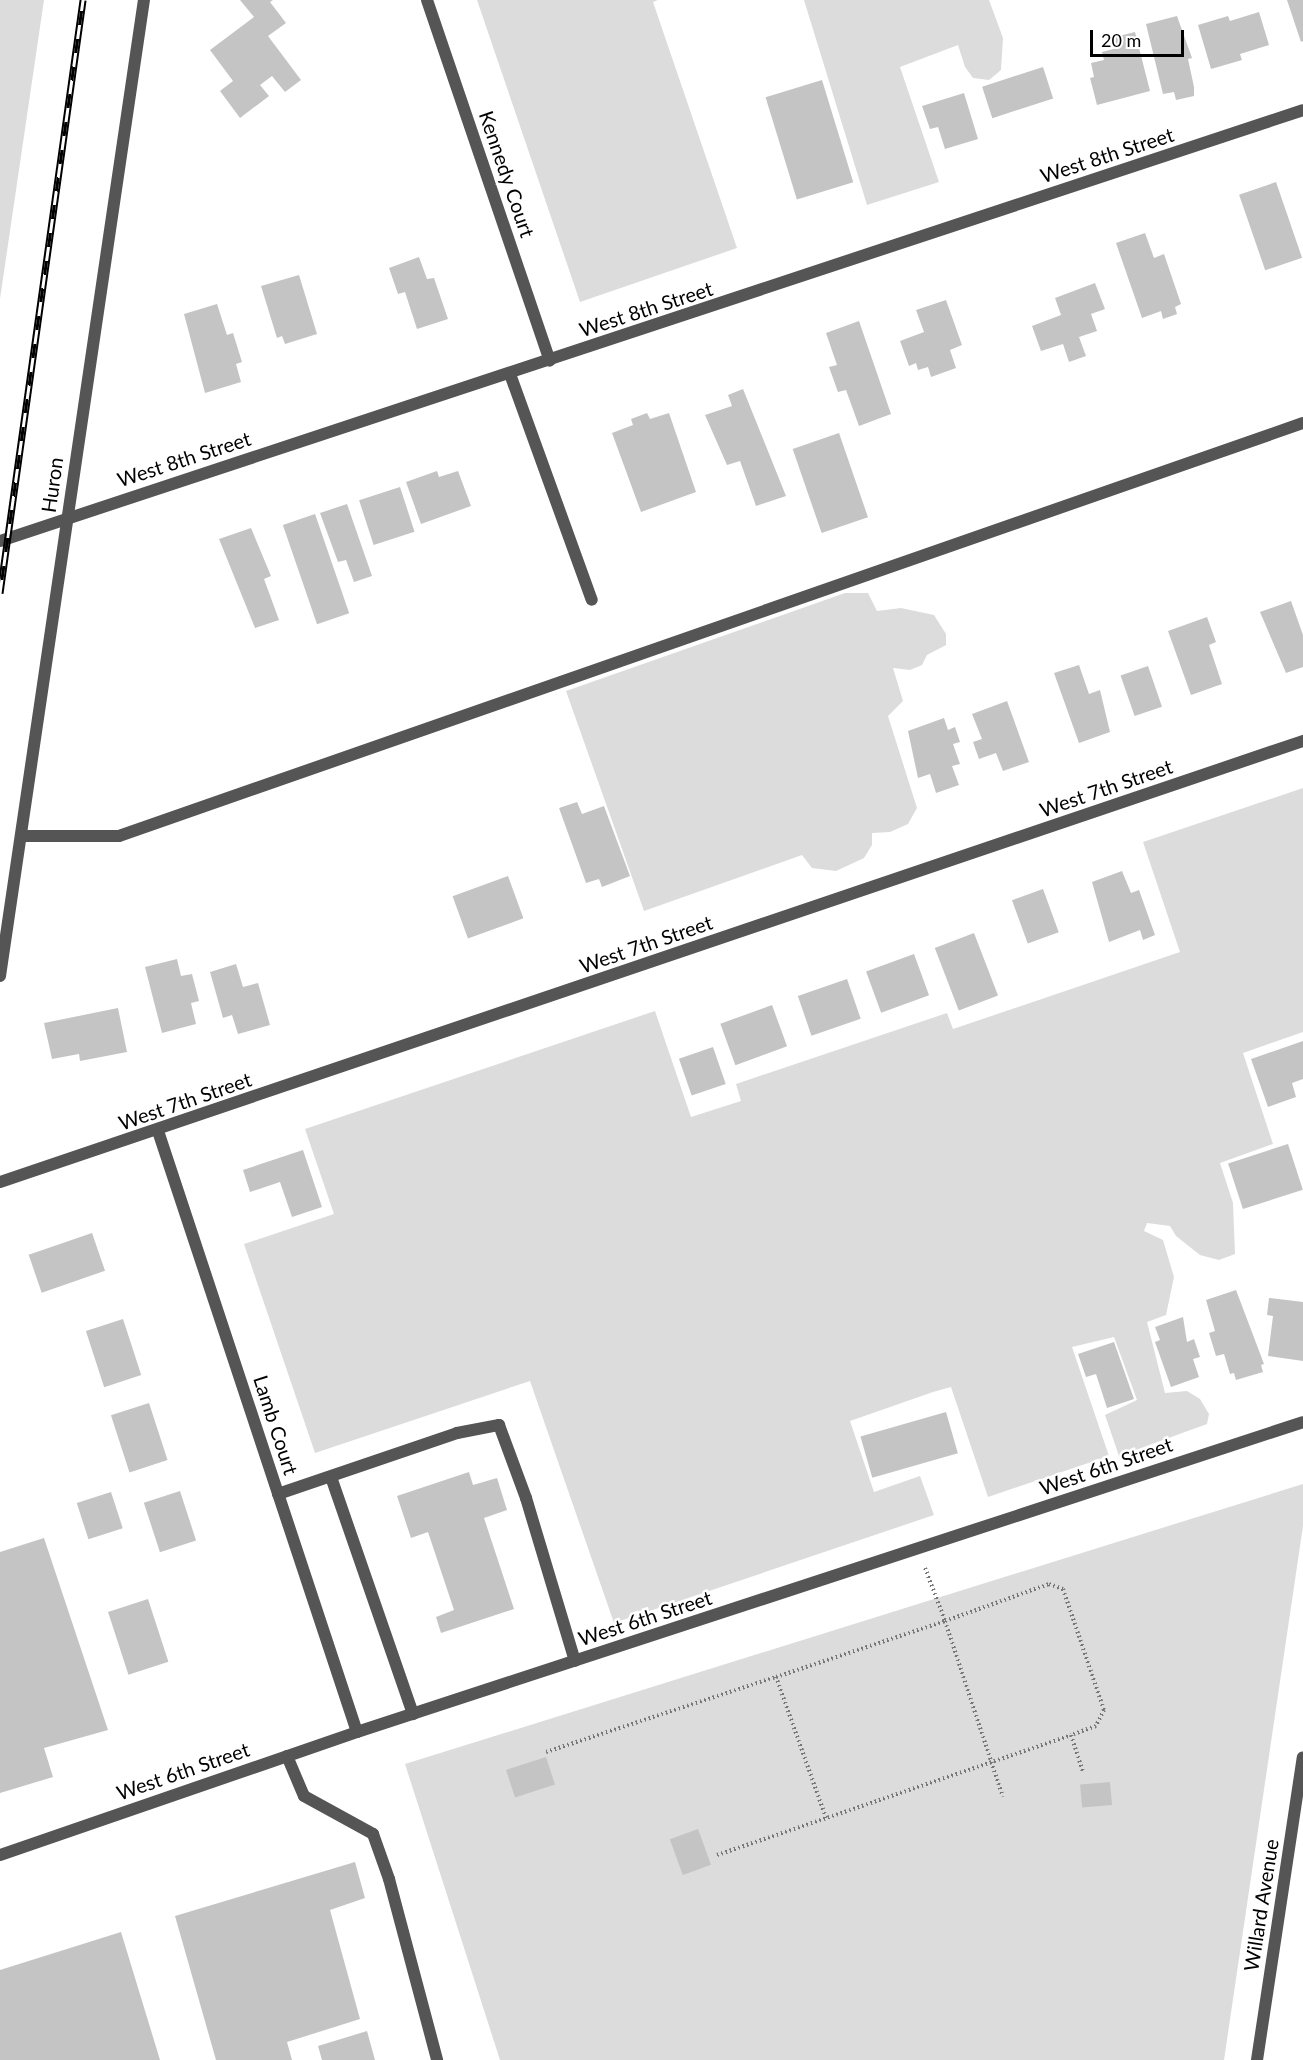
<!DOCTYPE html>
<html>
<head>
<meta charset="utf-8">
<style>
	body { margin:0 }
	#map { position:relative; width:1303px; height:2060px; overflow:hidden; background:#fff; font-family:Lato,sans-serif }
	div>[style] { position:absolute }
	.green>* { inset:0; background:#dcdcdc }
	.building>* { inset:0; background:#c4c4c4; transform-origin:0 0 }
	.path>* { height:4px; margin-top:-2px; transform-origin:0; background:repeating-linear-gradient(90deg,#777 0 1.5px,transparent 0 4.5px) }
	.service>* { height:12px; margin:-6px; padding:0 6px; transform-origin:6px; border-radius:6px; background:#555 }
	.minor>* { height:12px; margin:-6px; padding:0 6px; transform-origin:6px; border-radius:6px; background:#555 }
	.tertiary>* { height:12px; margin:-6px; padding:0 6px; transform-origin:6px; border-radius:6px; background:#555 }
	.rail>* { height:7px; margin-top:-3.5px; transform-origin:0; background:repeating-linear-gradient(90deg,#fff 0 14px,#000 0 28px); box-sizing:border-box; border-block:2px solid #000 }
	span { translate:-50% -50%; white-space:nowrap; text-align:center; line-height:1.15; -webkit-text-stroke:5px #fff; paint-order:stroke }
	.street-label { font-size:20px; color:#000 }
	.scale { position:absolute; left:1090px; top:30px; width:94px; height:27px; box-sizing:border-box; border:3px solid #000; border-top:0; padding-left:8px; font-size:18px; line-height:21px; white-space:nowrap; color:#000; -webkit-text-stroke:4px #fff; paint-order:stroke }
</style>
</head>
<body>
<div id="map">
	<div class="green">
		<i style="clip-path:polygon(0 0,44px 0,0 299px)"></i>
		<i style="clip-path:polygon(477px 0,658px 0,653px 2px,737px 248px,580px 302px)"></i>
		<i style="clip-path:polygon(804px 0,989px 0,1003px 38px,1001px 70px,989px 80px,973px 78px,965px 67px,958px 45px,900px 67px,939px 182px,867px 205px)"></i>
		<i style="clip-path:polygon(845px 593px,868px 593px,877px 611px,901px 608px,934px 615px,946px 634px,946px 645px,927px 655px,922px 665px,910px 670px,893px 668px,903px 701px,888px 716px,917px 808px,908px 824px,890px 832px,872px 833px,872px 845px,864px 858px,836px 871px,812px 868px,802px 855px,644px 911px,566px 691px)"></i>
		<i style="clip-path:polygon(1303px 788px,1303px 1032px,1243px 1053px,1273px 1144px,1220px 1163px,1233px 1203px,1235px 1254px,1219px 1260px,1200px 1255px,1176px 1236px,1170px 1226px,1147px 1223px,1144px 1231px,1163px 1240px,1174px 1277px,1166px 1315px,1147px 1322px,1165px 1393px,1187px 1391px,1200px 1399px,1209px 1414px,1207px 1424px,1119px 1456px,1105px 1415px,1137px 1400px,1114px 1337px,1072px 1347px,1109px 1456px,988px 1497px,951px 1387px,933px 1392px,850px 1421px,874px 1492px,920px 1476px,934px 1515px,614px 1623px,530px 1381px,315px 1453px,244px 1244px,334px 1214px,305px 1129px,655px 1011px,691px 1117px,741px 1101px,736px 1084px,947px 1013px,953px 1029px,1180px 952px,1143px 842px)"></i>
		<i style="clip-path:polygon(1303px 1484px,1303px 1526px,1224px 2060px,500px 2060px,405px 1764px)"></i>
	</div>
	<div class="building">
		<i style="clip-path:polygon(240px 0,273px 0,270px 2px,286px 23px,268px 36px,301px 80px,285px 92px,272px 76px,260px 85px,269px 96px,240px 118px,220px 91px,233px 81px,210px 50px,254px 17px)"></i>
		<i style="clip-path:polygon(1287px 0,1303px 0,1303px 41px,1301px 42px)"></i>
		<i style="clip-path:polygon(1259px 12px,1269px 45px,1240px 54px,1242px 60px,1211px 69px,1198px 25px,1228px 16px,1230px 21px)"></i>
		<i style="clip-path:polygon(1177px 16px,1192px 58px,1188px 59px,1194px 87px,1194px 96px,1176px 100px,1174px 92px,1163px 94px,1146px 24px)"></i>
		<i style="clip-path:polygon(1135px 32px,1150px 91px,1097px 105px,1090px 78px,1094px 77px,1091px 63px,1104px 60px,1102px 52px,1117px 48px,1115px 37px)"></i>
		<i style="left:1043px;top:67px;width:33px;height:64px;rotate:72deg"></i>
		<i style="left:822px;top:80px;width:107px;height:59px;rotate:73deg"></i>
		<i style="clip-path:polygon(964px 93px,978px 139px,945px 149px,938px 127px,930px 129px,922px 106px)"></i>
		<i style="left:1276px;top:182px;width:80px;height:39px;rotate:71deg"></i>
		<i style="clip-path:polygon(1145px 233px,1154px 258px,1164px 254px,1181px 304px,1175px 307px,1177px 314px,1163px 319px,1161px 311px,1142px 318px,1116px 243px)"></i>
		<i style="clip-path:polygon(419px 257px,427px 279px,434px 278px,448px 319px,417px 329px,405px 292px,398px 294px,389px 268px)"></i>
		<i style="clip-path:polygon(299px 275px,317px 334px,285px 344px,282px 336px,277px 338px,261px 286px)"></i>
		<i style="clip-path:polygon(1095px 283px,1105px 309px,1091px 314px,1097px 331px,1079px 337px,1086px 356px,1069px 362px,1063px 344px,1041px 351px,1032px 326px,1061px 315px,1055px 298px)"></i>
		<i style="clip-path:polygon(946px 300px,962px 345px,950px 350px,956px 368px,931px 377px,928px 367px,918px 370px,916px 363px,909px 366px,900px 341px,924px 332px,916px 310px)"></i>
		<i style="clip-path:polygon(217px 304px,227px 335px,233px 333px,242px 362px,236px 364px,241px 382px,205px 393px,184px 314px)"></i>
		<i style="clip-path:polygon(859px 321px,891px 414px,859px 426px,846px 390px,838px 392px,829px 367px,837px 365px,826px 333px)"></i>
		<i style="clip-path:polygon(743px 389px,786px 496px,756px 506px,740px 461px,727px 465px,705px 415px,732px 406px,728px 395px)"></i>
		<i style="clip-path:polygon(647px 413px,650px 419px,669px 413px,696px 492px,641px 512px,612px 433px,633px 425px,631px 419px)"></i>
		<i style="left:839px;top:433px;width:89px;height:49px;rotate:71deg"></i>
		<i style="clip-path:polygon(437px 471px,439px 477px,458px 471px,471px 506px,421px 524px,406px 482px)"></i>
		<i style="left:400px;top:487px;width:47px;height:43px;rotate:72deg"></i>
		<i style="clip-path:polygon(347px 504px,372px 576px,354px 582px,346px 560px,338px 562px,320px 513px)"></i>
		<i style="left:315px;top:514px;width:105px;height:34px;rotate:71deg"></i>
		<i style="clip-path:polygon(251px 528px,271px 576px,264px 579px,279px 620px,255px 628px,219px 539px)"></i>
		<i style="clip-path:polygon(1291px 601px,1303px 635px,1303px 667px,1286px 673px,1260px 612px)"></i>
		<i style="clip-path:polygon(1207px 617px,1216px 642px,1209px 645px,1222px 684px,1191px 695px,1168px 631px)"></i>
		<i style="clip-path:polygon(1079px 665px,1089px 694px,1100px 690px,1110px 732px,1079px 743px,1054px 673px)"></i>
		<i style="left:1148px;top:666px;width:43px;height:29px;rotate:71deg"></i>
		<i style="clip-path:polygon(1007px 701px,1029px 762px,1003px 771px,996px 753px,979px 759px,973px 742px,982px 739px,972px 714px)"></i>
		<i style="clip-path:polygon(944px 718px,948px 730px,955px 727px,960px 742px,953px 744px,960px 764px,952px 766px,959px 785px,936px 793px,930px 774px,918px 778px,908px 731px)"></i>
		<i style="clip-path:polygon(577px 802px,582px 814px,604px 806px,630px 876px,602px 887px,599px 879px,586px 883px,559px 808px)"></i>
		<i style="clip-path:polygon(1122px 871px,1131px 893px,1139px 890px,1155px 935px,1143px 940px,1140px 930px,1109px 942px,1092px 882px)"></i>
		<i style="left:508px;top:876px;width:45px;height:59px;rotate:70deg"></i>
		<i style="left:1043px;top:889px;width:46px;height:33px;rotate:70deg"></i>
		<i style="left:974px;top:933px;width:67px;height:42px;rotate:69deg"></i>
		<i style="left:914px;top:954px;width:44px;height:51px;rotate:70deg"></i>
		<i style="clip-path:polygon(177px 959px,181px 976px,192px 974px,199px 1001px,191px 1003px,196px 1024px,162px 1033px,145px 967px)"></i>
		<i style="clip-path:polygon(236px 964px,243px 987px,258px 983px,270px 1025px,238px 1034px,232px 1015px,223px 1018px,210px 972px)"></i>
		<i style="left:847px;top:979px;width:42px;height:52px;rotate:71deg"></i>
		<i style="left:772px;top:1005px;width:44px;height:55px;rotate:70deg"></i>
		<i style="clip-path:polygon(118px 1008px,127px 1052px,80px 1061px,79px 1054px,52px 1059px,44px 1023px)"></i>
		<i style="clip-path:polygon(1303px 1041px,1303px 1079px,1292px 1083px,1296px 1097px,1268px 1107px,1251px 1059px)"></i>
		<i style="left:713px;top:1047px;width:39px;height:36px;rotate:71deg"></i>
		<i style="left:1288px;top:1144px;width:48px;height:63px;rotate:72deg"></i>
		<i style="clip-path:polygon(303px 1150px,322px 1207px,292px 1217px,280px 1182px,250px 1192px,243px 1170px)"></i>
		<i style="left:92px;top:1233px;width:40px;height:67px;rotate:71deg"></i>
		<i style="clip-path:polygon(1236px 1290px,1264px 1364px,1261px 1365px,1263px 1372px,1236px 1380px,1234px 1373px,1230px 1374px,1224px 1354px,1216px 1356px,1209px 1333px,1215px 1331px,1206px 1300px)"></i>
		<i style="clip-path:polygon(1269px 1298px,1303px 1302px,1303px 1361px,1268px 1356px,1273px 1316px,1267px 1315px)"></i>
		<i style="clip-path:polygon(1183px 1317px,1187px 1342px,1194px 1339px,1200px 1357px,1193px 1359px,1199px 1377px,1171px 1387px,1155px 1342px,1160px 1340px,1155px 1327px)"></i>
		<i style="left:123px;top:1319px;width:59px;height:39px;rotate:72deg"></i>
		<i style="clip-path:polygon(1114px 1342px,1134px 1399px,1107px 1408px,1096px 1374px,1086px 1377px,1078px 1354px)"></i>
		<i style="left:149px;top:1403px;width:60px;height:40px;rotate:72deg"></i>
		<i style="left:946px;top:1412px;width:43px;height:89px;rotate:74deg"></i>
		<i style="clip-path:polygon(469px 1472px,473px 1485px,497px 1478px,507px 1510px,484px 1518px,514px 1609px,441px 1633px,436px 1617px,454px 1610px,428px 1532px,411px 1538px,397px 1496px)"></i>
		<i style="left:180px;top:1491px;width:52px;height:38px;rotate:72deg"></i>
		<i style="left:111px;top:1492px;width:38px;height:36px;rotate:72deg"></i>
		<i style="clip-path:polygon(44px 1538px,108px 1730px,44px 1748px,53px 1777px,0 1793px,0 1552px)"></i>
		<i style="left:148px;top:1599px;width:66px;height:42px;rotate:72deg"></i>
		<i style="left:546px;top:1757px;width:29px;height:42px;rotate:72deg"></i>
		<i style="left:1110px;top:1782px;width:23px;height:30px;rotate:85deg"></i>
		<i style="left:698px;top:1829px;width:38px;height:30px;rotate:70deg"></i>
		<i style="clip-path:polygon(355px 1862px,365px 1898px,330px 1910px,360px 2019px,287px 2042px,292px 2060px,216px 2060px,175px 1916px)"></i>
		<i style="clip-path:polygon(121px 1932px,160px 2060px,0 2060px,0 1970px)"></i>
		<i style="clip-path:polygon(367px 2031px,375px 2060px,322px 2060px,318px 2046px)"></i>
	</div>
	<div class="path">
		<i style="left:925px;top:1568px;width:57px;rotate:69.3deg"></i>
		<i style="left:945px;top:1621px;width:110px;rotate:-19.6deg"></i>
		<i style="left:1049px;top:1584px;width:15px;rotate:20deg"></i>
		<i style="left:1063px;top:1589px;width:128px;rotate:71.3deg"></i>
		<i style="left:1104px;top:1710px;width:18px;rotate:117deg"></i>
		<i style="left:1096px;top:1726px;width:27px;rotate:160deg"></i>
		<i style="left:1071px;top:1735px;width:40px;rotate:72deg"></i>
		<i style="left:546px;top:1752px;width:242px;rotate:-18.1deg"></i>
		<i style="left:826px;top:1818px;width:150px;rotate:-109.5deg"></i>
		<i style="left:776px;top:1677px;width:178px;rotate:-18.3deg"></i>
		<i style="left:945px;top:1621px;width:185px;rotate:71.8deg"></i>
		<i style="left:717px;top:1855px;width:374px;rotate:-18.7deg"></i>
	</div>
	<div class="service">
		<i style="left:510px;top:374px;width:240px;rotate:70.1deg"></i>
		<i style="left:21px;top:836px;width:98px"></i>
		<i style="left:119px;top:836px;width:1254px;rotate:-19.23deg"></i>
		<i style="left:331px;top:1477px;width:251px;rotate:70.9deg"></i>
		<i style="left:278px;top:1494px;width:189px;rotate:-18.8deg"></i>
		<i style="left:457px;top:1433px;width:43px;rotate:-10.8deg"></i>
		<i style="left:499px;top:1425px;width:78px;rotate:69.7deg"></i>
		<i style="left:526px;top:1498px;width:170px;rotate:73.3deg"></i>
		<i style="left:287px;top:1756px;width:43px;rotate:67deg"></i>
		<i style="left:304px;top:1796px;width:79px;rotate:28.8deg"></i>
		<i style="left:373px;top:1834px;width:48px;rotate:70.4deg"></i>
		<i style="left:389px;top:1879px;width:187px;rotate:75.1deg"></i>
	</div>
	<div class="minor">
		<i style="left:427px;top:0;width:381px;rotate:71.2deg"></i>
		<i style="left:0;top:976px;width:987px;rotate:-81.61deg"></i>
		<i style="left:158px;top:1131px;width:633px;rotate:71.68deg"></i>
		<i style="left:0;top:1182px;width:1376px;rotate:-18.7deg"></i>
		<i style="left:0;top:1855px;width:378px;rotate:-19deg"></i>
		<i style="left:357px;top:1732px;width:995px;rotate:-18.14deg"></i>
	</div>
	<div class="tertiary">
		<i style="left:0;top:541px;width:1372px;rotate:-18.3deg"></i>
		<i style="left:1257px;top:2060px;width:306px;rotate:-81.4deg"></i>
	</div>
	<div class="rail">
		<i style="left:0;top:593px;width:599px;rotate:-82.03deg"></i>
	</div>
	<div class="street-label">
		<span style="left:1107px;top:155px;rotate:-18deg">West 8th Street</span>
		<span style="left:507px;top:174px;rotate:71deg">Kennedy Court</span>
		<span style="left:646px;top:309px;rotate:-18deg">West 8th Street</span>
		<span style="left:184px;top:459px;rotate:-18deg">West 8th Street</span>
		<span style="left:52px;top:485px;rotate:-82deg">Huron</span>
		<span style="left:1106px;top:788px;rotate:-19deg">West 7th Street</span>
		<span style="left:646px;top:944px;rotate:-19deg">West 7th Street</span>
		<span style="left:185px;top:1101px;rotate:-19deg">West 7th Street</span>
		<span style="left:276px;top:1425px;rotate:72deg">Lamb Court</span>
		<span style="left:1106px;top:1466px;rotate:-19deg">West 6th Street</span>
		<span style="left:645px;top:1618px;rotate:-18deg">West 6th Street</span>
		<span style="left:183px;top:1771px;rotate:-19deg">West 6th Street</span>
		<span style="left:1261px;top:1905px;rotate:-81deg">Willard Avenue</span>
	</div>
	<div class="scale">20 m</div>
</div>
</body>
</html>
